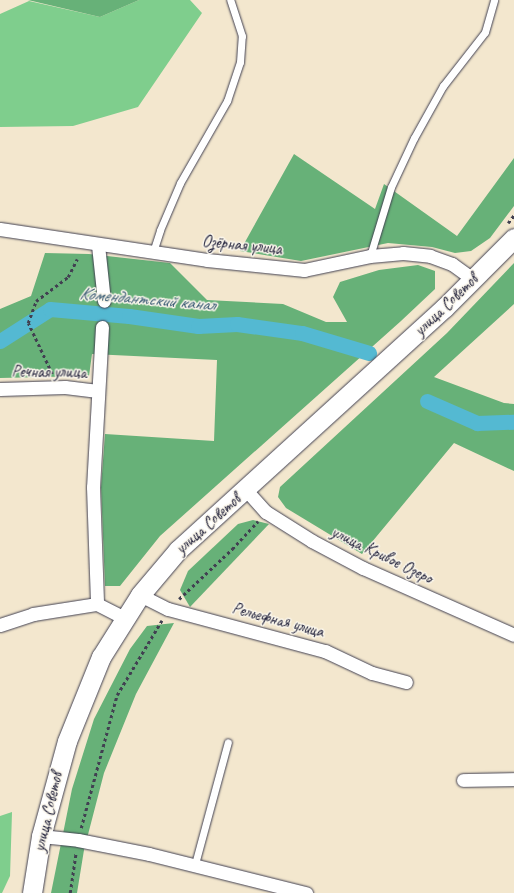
<!DOCTYPE html>
<html>
<head>
<meta charset="utf-8">
<style>
	body { margin:0 }
	#map { position:relative; width:514px; height:893px; overflow:hidden; background:#f3e7ce; font-family:Caveat,sans-serif }
	div>[style] { position:absolute }
	.green>* { inset:0; background:#7fce8d }
	.forest>* { inset:0; background:#67b178 }
	.canal>* { height:15px; margin:-7.5px; padding:0 7.5px; transform-origin:7.5px; border-radius:7.5px; background:#54b9d2 }
	.path>* { height:2.5px; margin-top:-1.25px; transform-origin:0; background:repeating-linear-gradient(90deg,#414051 0 3px,transparent 0 6px) }
	.roads { filter:drop-shadow(0 0 1px #414051) drop-shadow(0 0 1px #414051) }
	.service>* { height:7px; margin:-3.5px; padding:0 3.5px; transform-origin:3.5px; border-radius:3.5px; background:#fff }
	.minor>* { height:13px; margin:-6.5px; padding:0 6.5px; transform-origin:6.5px; border-radius:6.5px; background:#fff }
	.secondary>* { height:19px; margin:-9.5px; padding:0 9.5px; transform-origin:9.5px; border-radius:9.5px; background:#fff }
	span { translate:-50% -50%; white-space:nowrap; text-align:center; line-height:1.15; -webkit-text-stroke:3px #fbf7ec; paint-order:stroke }
	.street-label { font-size:17px; color:#22223b }
	.water-label { font-size:18px; color:#345770; font-style:italic }
</style>
</head>
<body>
<div id="map">
	<div class="green">
		<i style="clip-path:polygon(139px 0,190px 0,202px 13px,138px 107px,73px 126px,0 127px,0 14px,29px 1px,100px 17px)"></i>
		<i style="clip-path:polygon(12px 812px,10px 876px,2px 893px,0 893px,0 816px)"></i>
	</div>
	<div class="forest">
		<i style="clip-path:polygon(28px 0,139px 0,100px 17px)"></i>
		<i style="clip-path:polygon(294px 154px,375px 209px,384px 184px,457px 236px,514px 158px,514px 206px,490px 238px,471px 251px,455px 253px,432px 247px,388px 243px,301px 261px,240px 251px)"></i>
		<i style="clip-path:polygon(45px 253px,89px 254px,170px 263px,207px 300px,283px 304px,326px 322px,347px 322px,333px 297px,340px 282px,379px 270px,418px 265px,435px 271px,435px 289px,401px 321px,160px 536px,120px 586px,105px 586px,101px 487px,105px 434px,214px 441px,217px 360px,92px 354px,89px 376px,0 378px,0 309px,31px 296px)"></i>
		<i style="clip-path:polygon(514px 263px,514px 304px,434px 377px,504px 403px,514px 404px,514px 471px,454px 443px,362px 554px,286px 508px,278px 497px,280px 487px,447px 333px)"></i>
		<i style="clip-path:polygon(253px 520px,269px 524px,190px 607px,180px 590px,188px 571px,238px 524px)"></i>
		<i style="clip-path:polygon(174px 623px,136px 694px,104px 773px,84px 850px,77px 893px,51px 893px,72px 789px,94px 719px,130px 649px,147px 626px)"></i>
	</div>
	<div class="canal">
		<i style="left:0;top:341px;width:59px;rotate:-32.6deg"></i>
		<i style="left:50px;top:309px;width:79px;rotate:5.1deg"></i>
		<i style="left:129px;top:316px;width:70px;rotate:8.2deg"></i>
		<i style="left:198px;top:326px;width:39px;rotate:-3deg"></i>
		<i style="left:237px;top:324px;width:66px;rotate:7.9deg"></i>
		<i style="left:302px;top:333px;width:70px;rotate:16.6deg"></i>
		<i style="left:427px;top:401px;width:55px;rotate:23.7deg"></i>
		<i style="left:477px;top:423px;width:37px;rotate:-2deg"></i>
	</div>
	<div class="path">
		<i style="left:508px;top:223px;width:10px;rotate:-53deg"></i>
		<i style="left:52px;top:374px;width:56px;rotate:-115.2deg"></i>
		<i style="left:28px;top:323px;width:23px;rotate:-70deg"></i>
		<i style="left:36px;top:301px;width:40px;rotate:-37deg"></i>
		<i style="left:68px;top:277px;width:20px;rotate:-63deg"></i>
		<i style="left:179px;top:599px;width:73px;rotate:-43.3deg"></i>
		<i style="left:232px;top:549px;width:38px;rotate:-47deg"></i>
		<i style="left:81px;top:828px;width:138px;rotate:-74.9deg"></i>
		<i style="left:117px;top:695px;width:87px;rotate:-59deg"></i>
		<i style="left:70px;top:893px;width:41px;rotate:-81.7deg"></i>
	</div>
	<div class="roads">
		<div class="service">
			<i style="left:153px;top:252px;width:23px;rotate:-72deg"></i>
			<i style="left:160px;top:230px;width:51px;rotate:-66.9deg"></i>
			<i style="left:180px;top:183px;width:95px;rotate:-60.2deg"></i>
			<i style="left:227px;top:101px;width:41px;rotate:-71.6deg"></i>
			<i style="left:240px;top:62px;width:26px;rotate:-86deg"></i>
			<i style="left:242px;top:36px;width:38px;rotate:-108deg"></i>
			<i style="left:370px;top:256px;width:72px;rotate:-73.1deg"></i>
			<i style="left:391px;top:187px;width:54px;rotate:-64.9deg"></i>
			<i style="left:414px;top:138px;width:60px;rotate:-60.9deg"></i>
			<i style="left:443px;top:86px;width:68px;rotate:-52.1deg"></i>
			<i style="left:485px;top:32px;width:33px;rotate:-74deg"></i>
			<i style="left:195px;top:864px;width:126px;rotate:-74.9deg"></i>
		</div>
		<div class="minor">
			<i style="left:0;top:229px;width:209px;rotate:8.5deg"></i>
			<i style="left:207px;top:260px;width:98px;rotate:5.9deg"></i>
			<i style="left:304px;top:270px;width:67px;rotate:-12deg"></i>
			<i style="left:370px;top:256px;width:33px;rotate:-5deg"></i>
			<i style="left:403px;top:253px;width:27px;rotate:6deg"></i>
			<i style="left:430px;top:256px;width:23px;rotate:20deg"></i>
			<i style="left:452px;top:264px;width:26px;rotate:36deg"></i>
			<i style="left:98px;top:245px;width:56px;rotate:83.9deg"></i>
			<i style="left:102px;top:327px;width:160px;rotate:93.2deg"></i>
			<i style="left:93px;top:487px;width:117px;rotate:88deg"></i>
			<i style="left:97px;top:604px;width:30px;rotate:27deg"></i>
			<i style="left:0;top:389px;width:65px;rotate:-1.8deg"></i>
			<i style="left:65px;top:387px;width:33px;rotate:7deg"></i>
			<i style="left:246px;top:490px;width:30px;rotate:48deg"></i>
			<i style="left:266px;top:512px;width:54px;rotate:32.2deg"></i>
			<i style="left:312px;top:541px;width:58px;rotate:27.9deg"></i>
			<i style="left:363px;top:568px;width:165px;rotate:23.9deg"></i>
			<i style="left:140px;top:595px;width:31px;rotate:27deg"></i>
			<i style="left:168px;top:609px;width:163px;rotate:15deg"></i>
			<i style="left:325px;top:651px;width:52px;rotate:25.1deg"></i>
			<i style="left:372px;top:673px;width:35px;rotate:15deg"></i>
			<i style="left:0;top:625px;width:35px;rotate:-18deg"></i>
			<i style="left:33px;top:614px;width:65px;rotate:-8.9deg"></i>
			<i style="left:463px;top:780px;width:51px;rotate:-1.1deg"></i>
			<i style="left:41px;top:836px;width:37px;rotate:6deg"></i>
			<i style="left:78px;top:840px;width:72px;rotate:11.2deg"></i>
			<i style="left:149px;top:854px;width:162px;rotate:14deg"></i>
		</div>
		<div class="secondary">
			<i style="left:32px;top:893px;width:58px;rotate:-81deg"></i>
			<i style="left:41px;top:836px;width:98px;rotate:-74.7deg"></i>
			<i style="left:67px;top:741px;width:91px;rotate:-68deg"></i>
			<i style="left:101px;top:657px;width:73px;rotate:-57.8deg"></i>
			<i style="left:140px;top:595px;width:59px;rotate:-49.8deg"></i>
			<i style="left:178px;top:550px;width:360px;rotate:-42.3deg"></i>
			<i style="left:444px;top:308px;width:99px;rotate:-45deg"></i>
		</div>
	</div>
	<div class="street-label">
		<span style="left:242px;top:245px;rotate:6deg">Озёрная улица</span>
		<span style="left:446px;top:305px;rotate:-44deg">улица Советов</span>
		<span style="left:49px;top:372px;rotate:1deg">Речная улица</span>
		<span style="left:208px;top:524px;rotate:-42deg">улица Советов</span>
		<span style="left:382px;top:555px;rotate:26deg">улица Кривое Озеро</span>
		<span style="left:278px;top:620px;rotate:15deg">Рельефная улица</span>
		<span style="left:48px;top:812px;rotate:-77deg">улица Советов</span>
	</div>
	<div class="water-label">
		<span style="left:147px;top:299px;rotate:5deg">Комендантский канал</span>
	</div>
</div>
</body>
</html>
